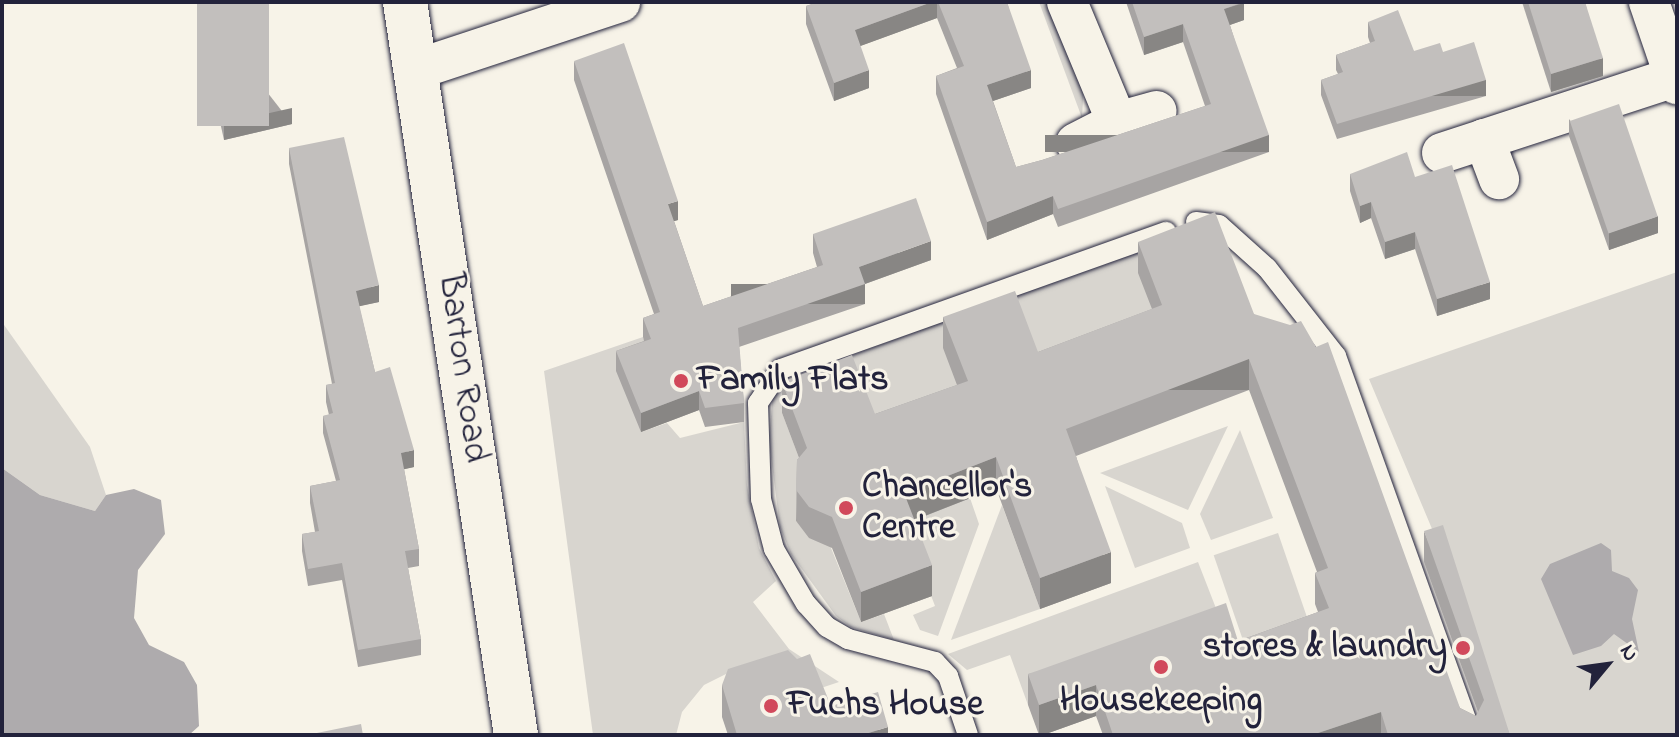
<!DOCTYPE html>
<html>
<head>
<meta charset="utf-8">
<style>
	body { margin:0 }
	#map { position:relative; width:1679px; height:737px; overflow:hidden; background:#f7f3e8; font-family:"Indie Flower",sans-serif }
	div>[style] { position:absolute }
	.green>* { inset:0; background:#d8d5cf; transform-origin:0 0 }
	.water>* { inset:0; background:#aeabad }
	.roads { filter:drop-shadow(0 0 2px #22223b) drop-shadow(0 0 2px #22223b) }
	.lane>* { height:20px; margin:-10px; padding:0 10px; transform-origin:10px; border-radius:10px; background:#f7f3e8 }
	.street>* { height:40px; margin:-20px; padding:0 20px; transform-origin:20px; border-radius:20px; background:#f7f3e8 }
	.primary>* { height:44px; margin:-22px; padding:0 22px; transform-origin:22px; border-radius:22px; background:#f7f3e8 }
	.wall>* { inset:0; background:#a7a4a3 }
	.shaded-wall>* { inset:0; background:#888684; transform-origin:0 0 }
	.building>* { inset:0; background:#c2bfbd; transform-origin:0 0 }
	.dots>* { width:22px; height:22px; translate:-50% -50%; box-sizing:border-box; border:4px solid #f7f3e8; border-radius:50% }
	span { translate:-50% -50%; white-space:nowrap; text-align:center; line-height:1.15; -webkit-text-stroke:6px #f7f3e8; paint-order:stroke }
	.street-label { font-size:36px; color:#22223b }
	.poi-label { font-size:36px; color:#22223b; font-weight:700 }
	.left { translate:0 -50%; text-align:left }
	.right { translate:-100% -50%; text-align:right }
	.frame { position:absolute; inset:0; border:4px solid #22223b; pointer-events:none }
	.north { position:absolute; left:1567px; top:625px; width:80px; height:80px; -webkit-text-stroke:6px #f7f3e8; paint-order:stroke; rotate:61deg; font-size:22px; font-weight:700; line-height:32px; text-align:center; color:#22223b }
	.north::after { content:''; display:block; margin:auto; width:28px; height:36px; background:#22223b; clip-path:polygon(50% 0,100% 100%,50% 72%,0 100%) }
</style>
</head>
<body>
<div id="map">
	<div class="green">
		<i style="clip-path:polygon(1039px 2px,1057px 2px,1084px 80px,1082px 118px)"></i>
		<i style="clip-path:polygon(1196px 227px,1162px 336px,875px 445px,802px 398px,794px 377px)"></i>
		<i style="clip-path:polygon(1677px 272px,1677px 735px,1500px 735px,1443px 555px,1369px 379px)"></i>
		<i style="clip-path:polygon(2px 322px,90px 447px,106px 495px,95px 511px,40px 495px,2px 468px)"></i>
		<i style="clip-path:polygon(643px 337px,651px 358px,641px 432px,667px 423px,680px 438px,744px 422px,747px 485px,759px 548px,776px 581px,753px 602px,789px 649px,839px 682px,821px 688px,740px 667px,704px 685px,682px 712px,676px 735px,593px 735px,544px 371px)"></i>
		<i style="clip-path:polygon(782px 381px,793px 409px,782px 413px,807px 479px,797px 491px,796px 521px,810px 538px,829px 543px,861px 622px,884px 614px,894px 640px,851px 627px,836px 616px,791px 554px,780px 527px,769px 441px,773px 393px)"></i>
		<i style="clip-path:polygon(1228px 426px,1188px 510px,1100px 473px)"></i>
		<i style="clip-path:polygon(1240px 430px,1273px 518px,1211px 540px,1200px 514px)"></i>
		<i style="clip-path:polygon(1105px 486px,1182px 523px,1190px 548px,1135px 568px)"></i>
		<i style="clip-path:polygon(970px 498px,979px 524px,938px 636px,920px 630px,913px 615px,935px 606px,904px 524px)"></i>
		<i style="clip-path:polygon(1002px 505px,1040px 609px,951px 640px)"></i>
		<i style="left:1278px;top:533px;width:95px;height:68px;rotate:71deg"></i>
		<i style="clip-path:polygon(1198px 562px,1226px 634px,1028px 705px,1010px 655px,967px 670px,948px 654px)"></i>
	</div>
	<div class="water">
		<i style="clip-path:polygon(2px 468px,40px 495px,95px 511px,106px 495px,134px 489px,161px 500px,165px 534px,138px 570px,134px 618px,149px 645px,184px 662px,197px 685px,199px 726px,189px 735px,2px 735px)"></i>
		<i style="clip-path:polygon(1601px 543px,1611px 550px,1612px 571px,1629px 578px,1638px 590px,1632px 619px,1639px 652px,1614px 634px,1601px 646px,1573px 655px,1541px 579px,1550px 564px)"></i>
	</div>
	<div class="roads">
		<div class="lane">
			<i style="left:1196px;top:222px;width:23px;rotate:7deg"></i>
			<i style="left:1219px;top:225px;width:64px;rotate:41.9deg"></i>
			<i style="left:1267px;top:268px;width:112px;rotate:51.9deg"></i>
			<i style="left:1336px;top:356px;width:403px;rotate:70.3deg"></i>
			<i style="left:968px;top:735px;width:62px;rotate:-108.7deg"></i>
			<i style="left:948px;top:676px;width:19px;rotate:-133deg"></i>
			<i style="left:935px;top:662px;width:90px;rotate:-165.2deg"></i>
			<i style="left:848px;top:639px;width:24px;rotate:-150deg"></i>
			<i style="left:827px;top:627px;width:31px;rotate:-132deg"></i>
			<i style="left:806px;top:604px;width:64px;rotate:-120.2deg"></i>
			<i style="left:774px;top:549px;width:52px;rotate:-104.6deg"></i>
			<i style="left:761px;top:499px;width:96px;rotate:-91.8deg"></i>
			<i style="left:758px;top:403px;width:41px;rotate:-55.9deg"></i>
			<i style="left:781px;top:369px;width:409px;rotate:-19.6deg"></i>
		</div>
		<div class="street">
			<i style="left:1067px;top:2px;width:130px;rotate:67.4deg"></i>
			<i style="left:1649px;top:2px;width:87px;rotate:71.1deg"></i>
			<i style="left:418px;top:69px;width:213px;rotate:-18.3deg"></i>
			<i style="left:1484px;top:139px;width:43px;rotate:69.4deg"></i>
			<i style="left:1076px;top:143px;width:46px;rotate:-27.1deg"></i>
			<i style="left:1117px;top:122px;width:41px;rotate:-15.4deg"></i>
			<i style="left:1442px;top:153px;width:244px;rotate:-18.1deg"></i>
		</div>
		<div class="primary">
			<i style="left:405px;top:2px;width:741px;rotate:81.39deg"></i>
		</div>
	</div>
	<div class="wall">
		<i style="clip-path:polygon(197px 2px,292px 124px,224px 140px,197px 18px)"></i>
		<i style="clip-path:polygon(818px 2px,1007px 2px,1031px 88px,993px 101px,1016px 167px,1042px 160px,1205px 106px,1183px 42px,1144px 55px,1126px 2px,1244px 2px,1244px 20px,1230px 25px,1269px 152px,1058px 227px,1053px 214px,987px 240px,936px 94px,936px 76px,957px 68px,937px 18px,860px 46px,869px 88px,834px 101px,806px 24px,806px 6px)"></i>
		<i style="clip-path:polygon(1522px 2px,1585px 2px,1603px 76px,1551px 92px)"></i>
		<i style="clip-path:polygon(1368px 22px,1414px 51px,1443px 52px,1486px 96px,1337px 139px,1321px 95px,1321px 80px,1338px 74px,1336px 70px,1336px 55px,1370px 43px,1368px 37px)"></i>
		<i style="clip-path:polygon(574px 61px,678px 220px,674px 221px,703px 306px,817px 267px,813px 253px,813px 234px,931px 260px,865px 284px,865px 304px,739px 347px,744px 403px,744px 422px,705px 427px,699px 410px,641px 432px,616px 371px,616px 351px,644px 341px,643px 337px,643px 318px,654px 314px,574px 80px)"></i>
		<i style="clip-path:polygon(1569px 119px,1658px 233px,1609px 250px,1569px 136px)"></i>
		<i style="clip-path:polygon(289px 148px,379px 302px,359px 306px,375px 372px,414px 467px,404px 469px,419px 549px,419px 566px,408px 568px,421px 639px,421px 655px,358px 667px,342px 580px,308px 586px,302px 551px,302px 534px,315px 532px,310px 503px,310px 486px,336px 481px,323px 433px,323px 416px,329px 415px,326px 402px,326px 385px,332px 384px,289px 164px)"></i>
		<i style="clip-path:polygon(1350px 174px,1415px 177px,1490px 299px,1437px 316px,1415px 249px,1385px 259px,1371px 218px,1360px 223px,1350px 191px)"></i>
		<i style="clip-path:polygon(1138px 242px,1254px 314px,1460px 708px,1476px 716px,1478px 712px,1424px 562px,1424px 531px,1510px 735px,1103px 735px,1096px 716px,1043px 735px,1039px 735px,1028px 705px,1028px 674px,1238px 641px,1318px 612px,1315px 604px,1315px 573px,1317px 572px,1249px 390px,1076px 456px,1111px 583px,1040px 609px,996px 488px,915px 520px,932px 596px,861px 622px,832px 548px,809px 538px,796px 521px,797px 460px,799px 458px,782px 413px,782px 382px,875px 414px,957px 385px,943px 348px,943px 317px,1038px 352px,1152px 309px,1138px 273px)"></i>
		<i style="clip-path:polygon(722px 685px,831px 706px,888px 735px,728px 735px,722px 717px)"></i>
	</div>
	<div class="shaded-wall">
		<i style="clip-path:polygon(932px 2px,937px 2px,937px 18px,855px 48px,855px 30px)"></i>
		<i style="clip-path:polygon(1244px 3px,1244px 20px,1224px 27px,1224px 9px)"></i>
		<i style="clip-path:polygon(1183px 24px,1183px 42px,1144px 55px,1144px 37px)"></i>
		<i style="clip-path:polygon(1603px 58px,1603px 76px,1551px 92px,1551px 74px)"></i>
		<i style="clip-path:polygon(869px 70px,869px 88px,834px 101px,834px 83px)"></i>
		<i style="clip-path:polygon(1031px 70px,1031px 88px,987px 103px,987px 85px)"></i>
		<i style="left:1486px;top:80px;width:16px;height:155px;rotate:90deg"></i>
		<i style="clip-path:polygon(292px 108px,292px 124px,224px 140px,224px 123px)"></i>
		<i style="left:1269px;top:135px;width:17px;height:224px;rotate:90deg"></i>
		<i style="clip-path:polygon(1053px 196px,1053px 214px,987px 240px,987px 222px)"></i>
		<i style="clip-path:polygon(678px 201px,678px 220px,668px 223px,668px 204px)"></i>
		<i style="clip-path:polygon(1371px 202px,1371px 218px,1360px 223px,1360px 206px)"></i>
		<i style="clip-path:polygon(1658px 216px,1658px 233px,1609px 250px,1609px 233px)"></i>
		<i style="clip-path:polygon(1415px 232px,1415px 249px,1385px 259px,1385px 242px)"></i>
		<i style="clip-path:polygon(931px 241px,931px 260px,859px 286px,859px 267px)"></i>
		<i style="clip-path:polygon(1490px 282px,1490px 299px,1437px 316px,1437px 299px)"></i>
		<i style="left:865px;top:284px;width:20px;height:134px;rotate:90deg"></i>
		<i style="clip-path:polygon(379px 285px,379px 302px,356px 307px,356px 291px)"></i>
		<i style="left:1249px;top:359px;width:31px;height:196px;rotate:90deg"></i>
		<i style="clip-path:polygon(699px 391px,699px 410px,641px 432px,641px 413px)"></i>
		<i style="clip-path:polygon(414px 450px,414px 467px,401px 470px,401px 453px)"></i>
		<i style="clip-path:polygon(996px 457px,996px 488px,904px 524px,904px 493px)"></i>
		<i style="clip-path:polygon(1111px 552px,1111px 583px,1040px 609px,1040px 578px)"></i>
		<i style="clip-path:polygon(932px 565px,932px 596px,861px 622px,861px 592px)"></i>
		<i style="clip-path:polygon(1096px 685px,1096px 716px,1043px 735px,1039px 735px,1039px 705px)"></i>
		<i style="clip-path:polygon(1381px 712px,1381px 735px,1312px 735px)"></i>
		<i style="clip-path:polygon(888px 727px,888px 735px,862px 735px)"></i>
	</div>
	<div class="building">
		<i style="left:197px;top:2px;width:72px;height:124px"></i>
		<i style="clip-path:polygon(818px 2px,932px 2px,855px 30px,869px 70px,834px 83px,806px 6px)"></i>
		<i style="clip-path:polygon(938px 2px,1007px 2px,1031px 70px,987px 85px,1016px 167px,1042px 160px,1211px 104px,1183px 24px,1144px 37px,1132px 2px,1244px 2px,1224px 9px,1269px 135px,1058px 209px,1053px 196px,987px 222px,936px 76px,964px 66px)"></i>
		<i style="clip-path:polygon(1528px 2px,1585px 2px,1603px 58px,1551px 74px)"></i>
		<i style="clip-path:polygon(1398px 10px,1414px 51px,1440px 43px,1443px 52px,1474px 42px,1486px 80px,1337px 124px,1321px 80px,1343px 72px,1336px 55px,1375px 41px,1368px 22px)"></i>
		<i style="clip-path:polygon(624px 43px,678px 201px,668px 204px,703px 306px,823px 265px,813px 234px,916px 198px,931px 241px,859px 267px,865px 284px,738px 328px,744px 403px,705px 408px,699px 391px,641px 413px,616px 351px,651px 339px,643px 318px,660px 312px,574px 61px)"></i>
		<i style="left:1619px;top:104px;width:119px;height:52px;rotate:71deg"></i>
		<i style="clip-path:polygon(344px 137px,379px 285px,356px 291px,375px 372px,390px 367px,414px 450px,401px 453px,419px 549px,405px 551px,421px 639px,358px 650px,342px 563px,308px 569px,302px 534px,319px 531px,310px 486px,340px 480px,323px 416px,333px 413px,326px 385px,335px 383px,289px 148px)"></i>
		<i style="clip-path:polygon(1407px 152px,1415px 177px,1452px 165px,1490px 282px,1437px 299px,1415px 232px,1385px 242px,1371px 202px,1360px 206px,1350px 174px)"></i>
		<i style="clip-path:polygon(1215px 212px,1254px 314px,1290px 325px,1301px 321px,1316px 347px,1328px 342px,1460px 708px,1476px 716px,1484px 700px,1424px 531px,1443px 525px,1510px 735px,1388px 735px,1381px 712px,1312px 735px,1113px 735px,1096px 685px,1039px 705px,1028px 674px,1226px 603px,1238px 641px,1329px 608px,1315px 573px,1328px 568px,1249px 359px,1066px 429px,1111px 552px,1040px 578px,996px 457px,904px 493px,932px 565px,861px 592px,832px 517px,809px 507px,796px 490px,797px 460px,807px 448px,782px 382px,852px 355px,875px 414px,968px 381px,943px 317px,1015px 291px,1038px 352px,1162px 305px,1138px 242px)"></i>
		<i style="clip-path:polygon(788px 650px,797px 659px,810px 654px,831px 706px,878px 692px,888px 727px,862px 735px,737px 735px,722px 685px,728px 669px)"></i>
		<i style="clip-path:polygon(361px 724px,363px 735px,307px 735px)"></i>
	</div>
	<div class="dots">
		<i style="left:681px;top:381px;background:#d1495b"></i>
		<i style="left:846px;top:508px;background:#d1495b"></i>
		<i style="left:1463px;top:648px;background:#d1495b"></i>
		<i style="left:1161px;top:667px;background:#d1495b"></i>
		<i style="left:771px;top:706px;background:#d1495b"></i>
	</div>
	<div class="street-label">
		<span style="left:462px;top:368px;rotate:82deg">Barton Road</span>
	</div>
	<div class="poi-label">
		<span class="left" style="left:697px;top:381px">Family Flats</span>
		<span class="left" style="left:862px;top:508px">Chancellor's<br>Centre</span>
		<span class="right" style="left:1447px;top:648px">stores &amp; laundry</span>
		<span style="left:1161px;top:702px">Housekeeping</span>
		<span class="left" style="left:787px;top:706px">Fuchs House</span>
	</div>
	<div class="frame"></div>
	<div class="north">N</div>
</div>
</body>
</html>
